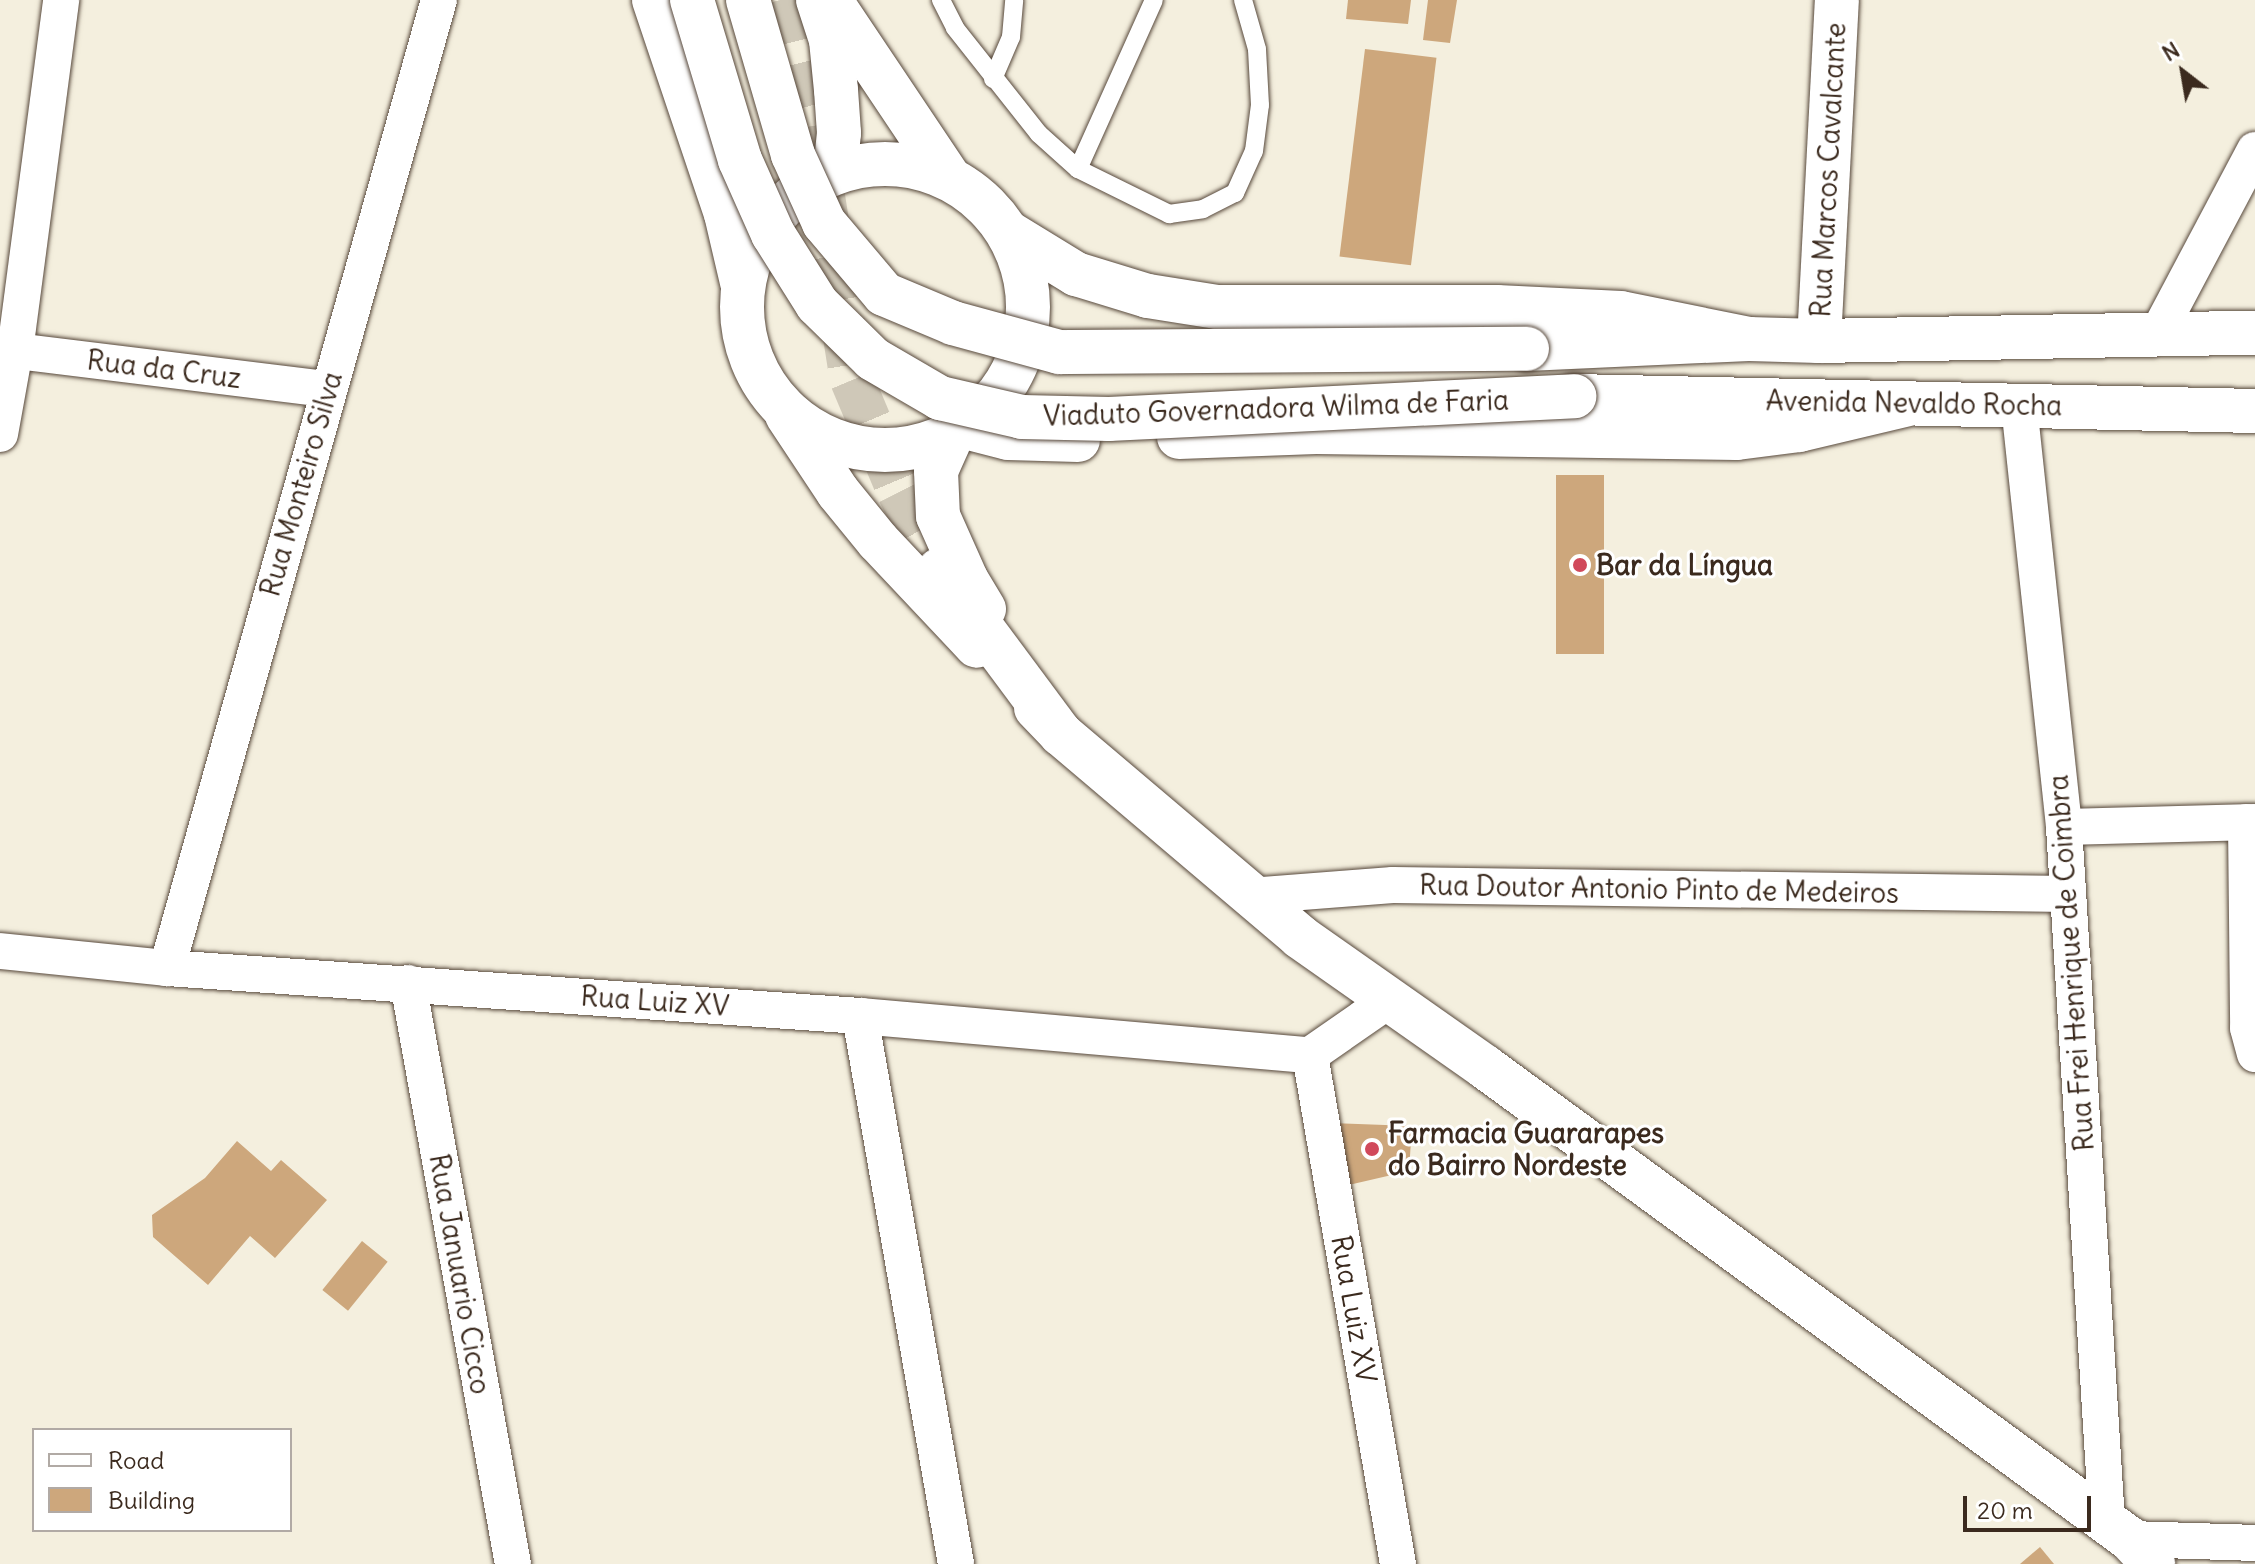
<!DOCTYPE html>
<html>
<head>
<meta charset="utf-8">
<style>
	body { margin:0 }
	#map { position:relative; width:2255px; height:1564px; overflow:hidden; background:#f4efde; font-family:Delius,sans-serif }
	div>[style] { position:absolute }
	.building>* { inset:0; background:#cda77c; transform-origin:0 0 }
	.highway-tunnel>* { height:44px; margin-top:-22px; transform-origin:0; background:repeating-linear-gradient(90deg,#cfc8b8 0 44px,transparent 0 66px) }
	.roads { filter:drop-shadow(0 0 2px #57483b) drop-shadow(0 0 2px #57483b) }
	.lane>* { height:18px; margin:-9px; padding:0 9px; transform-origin:9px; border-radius:9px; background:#fff }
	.street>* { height:36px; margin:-18px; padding:0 18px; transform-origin:18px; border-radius:18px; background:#fff }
	.secondary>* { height:44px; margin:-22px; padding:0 22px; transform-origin:22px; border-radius:22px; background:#fff }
	.primary>* { height:44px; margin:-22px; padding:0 22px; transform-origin:22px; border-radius:22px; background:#fff }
	.primary>.ring { margin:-22px; padding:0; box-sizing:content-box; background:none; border:44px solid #fff; border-radius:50% }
	.highway>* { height:44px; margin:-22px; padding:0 22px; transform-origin:22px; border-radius:22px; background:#fff }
	.bridges { filter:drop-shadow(0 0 2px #57483b) drop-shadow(0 0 2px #57483b) }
	.highway-bridge>* { height:44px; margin:-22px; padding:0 22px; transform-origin:22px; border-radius:22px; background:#fff }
	.dots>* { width:22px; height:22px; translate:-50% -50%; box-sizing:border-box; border:4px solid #fff; border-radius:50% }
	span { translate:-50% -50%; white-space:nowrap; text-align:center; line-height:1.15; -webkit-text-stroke:6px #fff; paint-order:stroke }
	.street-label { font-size:28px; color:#3b2a1e }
	.poi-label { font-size:28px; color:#3b2a1e; font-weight:700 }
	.left { translate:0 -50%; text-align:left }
	.legend { position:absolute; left:32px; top:1428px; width:260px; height:104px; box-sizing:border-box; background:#fff; border:2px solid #b1aaa5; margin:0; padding:10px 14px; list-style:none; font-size:24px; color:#3b2a1e }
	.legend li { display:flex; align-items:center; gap:16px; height:40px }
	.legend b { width:40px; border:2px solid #b1aaa5 }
	.north { position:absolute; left:2143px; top:32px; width:80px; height:80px; -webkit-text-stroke:6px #fff; paint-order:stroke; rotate:329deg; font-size:22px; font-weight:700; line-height:32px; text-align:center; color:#3b2a1e }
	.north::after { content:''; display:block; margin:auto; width:28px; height:36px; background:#3b2a1e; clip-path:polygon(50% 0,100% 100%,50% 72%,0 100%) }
	.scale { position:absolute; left:1963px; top:1496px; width:128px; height:36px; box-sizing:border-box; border:4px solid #3b2a1e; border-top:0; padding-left:10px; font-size:24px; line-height:28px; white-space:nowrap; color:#3b2a1e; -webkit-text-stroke:6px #fff; paint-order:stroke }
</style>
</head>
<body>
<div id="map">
	<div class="building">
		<i style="clip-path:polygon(1348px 0,1411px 0,1408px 24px,1346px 19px)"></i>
		<i style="clip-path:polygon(1428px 0,1457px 0,1450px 43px,1423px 40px)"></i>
		<i style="left:1365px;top:49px;width:72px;height:209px;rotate:7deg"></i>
		<i style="left:1556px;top:475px;width:48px;height:179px"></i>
		<i style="clip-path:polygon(1331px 1123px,1412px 1126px,1409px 1171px,1340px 1187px)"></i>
		<i style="clip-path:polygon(237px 1141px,271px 1171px,281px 1160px,327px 1200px,275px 1258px,250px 1236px,208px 1285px,153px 1237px,152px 1215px,205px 1178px)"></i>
		<i style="left:362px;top:1241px;width:33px;height:63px;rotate:39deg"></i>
		<i style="clip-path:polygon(2040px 1547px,2054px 1564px,2020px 1564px)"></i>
	</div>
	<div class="highway-tunnel">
		<i style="left:780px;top:0;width:130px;rotate:75.7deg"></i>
		<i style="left:812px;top:126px;width:257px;rotate:81.1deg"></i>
		<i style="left:852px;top:380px;width:121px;rotate:67.2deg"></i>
		<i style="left:899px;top:492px;width:88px;rotate:62.9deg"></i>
	</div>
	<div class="roads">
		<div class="lane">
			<i style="left:941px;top:0;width:31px;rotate:63deg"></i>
			<i style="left:955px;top:28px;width:135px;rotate:51.6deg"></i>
			<i style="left:1039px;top:134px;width:52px;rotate:41.9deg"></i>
			<i style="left:1078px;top:169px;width:102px;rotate:26.3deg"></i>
			<i style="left:1169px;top:214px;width:34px;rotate:-8deg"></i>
			<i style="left:1203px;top:209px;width:36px;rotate:-27deg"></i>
			<i style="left:1235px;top:193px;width:46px;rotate:-65.7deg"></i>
			<i style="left:1254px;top:151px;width:46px;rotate:-82.6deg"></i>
			<i style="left:1260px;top:105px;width:56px;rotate:-93.1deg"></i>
			<i style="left:1257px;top:49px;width:51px;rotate:-105.9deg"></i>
			<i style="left:993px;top:79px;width:46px;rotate:-66.8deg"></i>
			<i style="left:1011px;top:37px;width:37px;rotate:-85deg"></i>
			<i style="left:1078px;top:169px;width:185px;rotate:-65.8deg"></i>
		</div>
		<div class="street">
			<i style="left:2158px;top:333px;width:207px;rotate:-62.1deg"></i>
			<i style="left:0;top:349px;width:329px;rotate:7deg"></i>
			<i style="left:2019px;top:405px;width:424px;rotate:83.9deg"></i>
			<i style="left:2064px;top:827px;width:696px;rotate:86.46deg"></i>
			<i style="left:0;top:434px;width:84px;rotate:-79.8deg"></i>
			<i style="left:15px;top:351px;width:354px;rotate:-82.5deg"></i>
			<i style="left:2246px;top:822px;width:206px;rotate:89.4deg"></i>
			<i style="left:2248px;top:1028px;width:27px;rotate:75deg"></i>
			<i style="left:2064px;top:827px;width:191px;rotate:-1.5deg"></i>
			<i style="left:1250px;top:896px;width:143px;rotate:-4.4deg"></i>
			<i style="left:1393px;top:885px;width:675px;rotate:0.76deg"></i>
			<i style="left:0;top:951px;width:168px;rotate:5.8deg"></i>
			<i style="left:167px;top:968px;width:695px;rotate:3.96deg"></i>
			<i style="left:860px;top:1016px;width:452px;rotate:5deg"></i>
			<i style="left:1310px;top:1055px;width:96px;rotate:-34.8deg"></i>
			<i style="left:167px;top:968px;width:1005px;rotate:-74.31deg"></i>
			<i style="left:408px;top:983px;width:590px;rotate:79.76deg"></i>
			<i style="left:860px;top:1016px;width:556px;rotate:80.06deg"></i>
			<i style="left:1310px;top:1055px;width:517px;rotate:80.19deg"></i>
			<i style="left:2130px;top:1539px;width:125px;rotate:1.8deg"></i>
		</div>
		<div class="secondary">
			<i style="left:1819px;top:341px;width:341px;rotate:-87deg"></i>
		</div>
		<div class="primary">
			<i style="left:654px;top:0;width:226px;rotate:71.4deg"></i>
			<i style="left:726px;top:214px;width:70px;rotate:76.8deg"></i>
			<i style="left:818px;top:0;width:42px;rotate:72deg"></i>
			<i style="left:831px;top:40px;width:50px;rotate:84.3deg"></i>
			<i style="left:836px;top:90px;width:43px;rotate:86deg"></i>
			<i style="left:839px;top:133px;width:39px;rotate:96deg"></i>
			<i style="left:830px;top:0;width:214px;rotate:56.2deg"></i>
			<i class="ring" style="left:742px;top:164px;width:242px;height:242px"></i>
			<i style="left:787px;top:415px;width:92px;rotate:56.5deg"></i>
			<i style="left:838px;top:492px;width:63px;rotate:50.8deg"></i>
			<i style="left:878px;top:541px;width:144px;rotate:46.7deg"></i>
			<i style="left:952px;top:435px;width:39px;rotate:114deg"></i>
			<i style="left:936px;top:471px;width:45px;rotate:87.5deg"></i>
			<i style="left:938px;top:516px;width:69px;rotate:66deg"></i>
			<i style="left:966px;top:579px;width:35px;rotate:59deg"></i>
			<i style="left:1036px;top:708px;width:36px;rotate:46deg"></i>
			<i style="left:1061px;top:734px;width:314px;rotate:40.3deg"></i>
			<i style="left:1300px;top:937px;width:226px;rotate:35.1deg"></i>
			<i style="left:1485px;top:1067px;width:799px;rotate:36.2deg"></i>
			<i style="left:2130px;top:1539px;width:34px;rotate:47deg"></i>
		</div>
		<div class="highway">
			<i style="left:1009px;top:233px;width:79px;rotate:31.5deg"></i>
			<i style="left:1076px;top:274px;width:75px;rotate:17deg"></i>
			<i style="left:1148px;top:296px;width:70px;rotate:9.1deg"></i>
			<i style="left:1217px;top:307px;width:280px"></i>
			<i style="left:1497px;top:307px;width:124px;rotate:2.8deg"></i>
			<i style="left:1621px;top:313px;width:131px;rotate:11.5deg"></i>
			<i style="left:1527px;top:349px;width:222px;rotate:-2.6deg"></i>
			<i style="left:1749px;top:339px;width:70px;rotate:1.6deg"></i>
			<i style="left:1819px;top:341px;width:436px;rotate:-1.1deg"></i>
			<i style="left:1574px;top:396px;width:681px;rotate:1.26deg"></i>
			<i style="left:965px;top:427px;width:44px;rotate:14.3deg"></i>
			<i style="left:1008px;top:438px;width:70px;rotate:1.6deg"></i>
			<i style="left:1179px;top:437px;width:137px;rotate:-2.1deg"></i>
			<i style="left:1316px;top:432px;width:421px;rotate:0.8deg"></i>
			<i style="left:1737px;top:438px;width:63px;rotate:-7.4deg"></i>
			<i style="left:1799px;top:430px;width:113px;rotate:-13.3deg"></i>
			<i style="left:939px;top:570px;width:204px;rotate:53.4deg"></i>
		</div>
	</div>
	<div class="bridges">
		<div class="highway-bridge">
			<i style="left:692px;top:0;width:167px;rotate:73.3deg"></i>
			<i style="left:740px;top:160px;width:81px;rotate:66deg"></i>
			<i style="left:773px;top:234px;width:83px;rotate:57.8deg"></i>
			<i style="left:817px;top:304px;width:78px;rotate:44.5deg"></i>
			<i style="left:873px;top:359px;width:78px;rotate:30.2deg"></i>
			<i style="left:940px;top:398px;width:84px;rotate:13deg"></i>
			<i style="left:1022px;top:417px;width:87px;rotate:1.3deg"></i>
			<i style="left:1109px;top:419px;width:466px;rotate:-2.8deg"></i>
			<i style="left:748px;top:0;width:161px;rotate:73.8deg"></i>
			<i style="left:793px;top:155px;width:75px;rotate:65.5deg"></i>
			<i style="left:824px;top:223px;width:93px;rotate:49.8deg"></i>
			<i style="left:884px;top:294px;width:75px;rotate:22.8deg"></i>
			<i style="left:953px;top:323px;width:110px;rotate:15.3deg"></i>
			<i style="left:1059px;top:352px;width:468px;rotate:-0.4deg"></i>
		</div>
	</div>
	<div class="dots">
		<i style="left:1580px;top:565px;background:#d1495b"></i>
		<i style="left:1372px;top:1149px;background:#d1495b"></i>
	</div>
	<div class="street-label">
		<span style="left:1828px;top:170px;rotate:-87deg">Rua Marcos Cavalcante</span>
		<span style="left:164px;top:369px;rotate:7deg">Rua da Cruz</span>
		<span style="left:1914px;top:403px;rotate:1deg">Avenida Nevaldo Rocha</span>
		<span style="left:1276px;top:408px;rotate:-2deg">Viaduto Governadora Wilma de Faria</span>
		<span style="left:301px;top:484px;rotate:-74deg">Rua Monteiro Silva</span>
		<span style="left:1659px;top:889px;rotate:1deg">Rua Doutor Antonio Pinto de Medeiros</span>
		<span style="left:2071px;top:963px;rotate:-94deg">Rua Frei Henrique de Coimbra</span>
		<span style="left:655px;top:1001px;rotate:4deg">Rua Luiz XV</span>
		<span style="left:460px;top:1274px;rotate:80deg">Rua Januario Cicco</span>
		<span style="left:1354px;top:1309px;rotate:80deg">Rua Luiz XV</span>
	</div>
	<div class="poi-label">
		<span class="left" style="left:1596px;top:565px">Bar da Língua</span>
		<span class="left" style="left:1388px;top:1149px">Farmacia Guararapes<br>do Bairro Nordeste</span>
	</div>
	<ul class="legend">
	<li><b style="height:10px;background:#fff"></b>Road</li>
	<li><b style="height:22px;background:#cda77c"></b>Building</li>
	</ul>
	<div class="north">N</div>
	<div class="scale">20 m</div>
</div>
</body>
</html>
